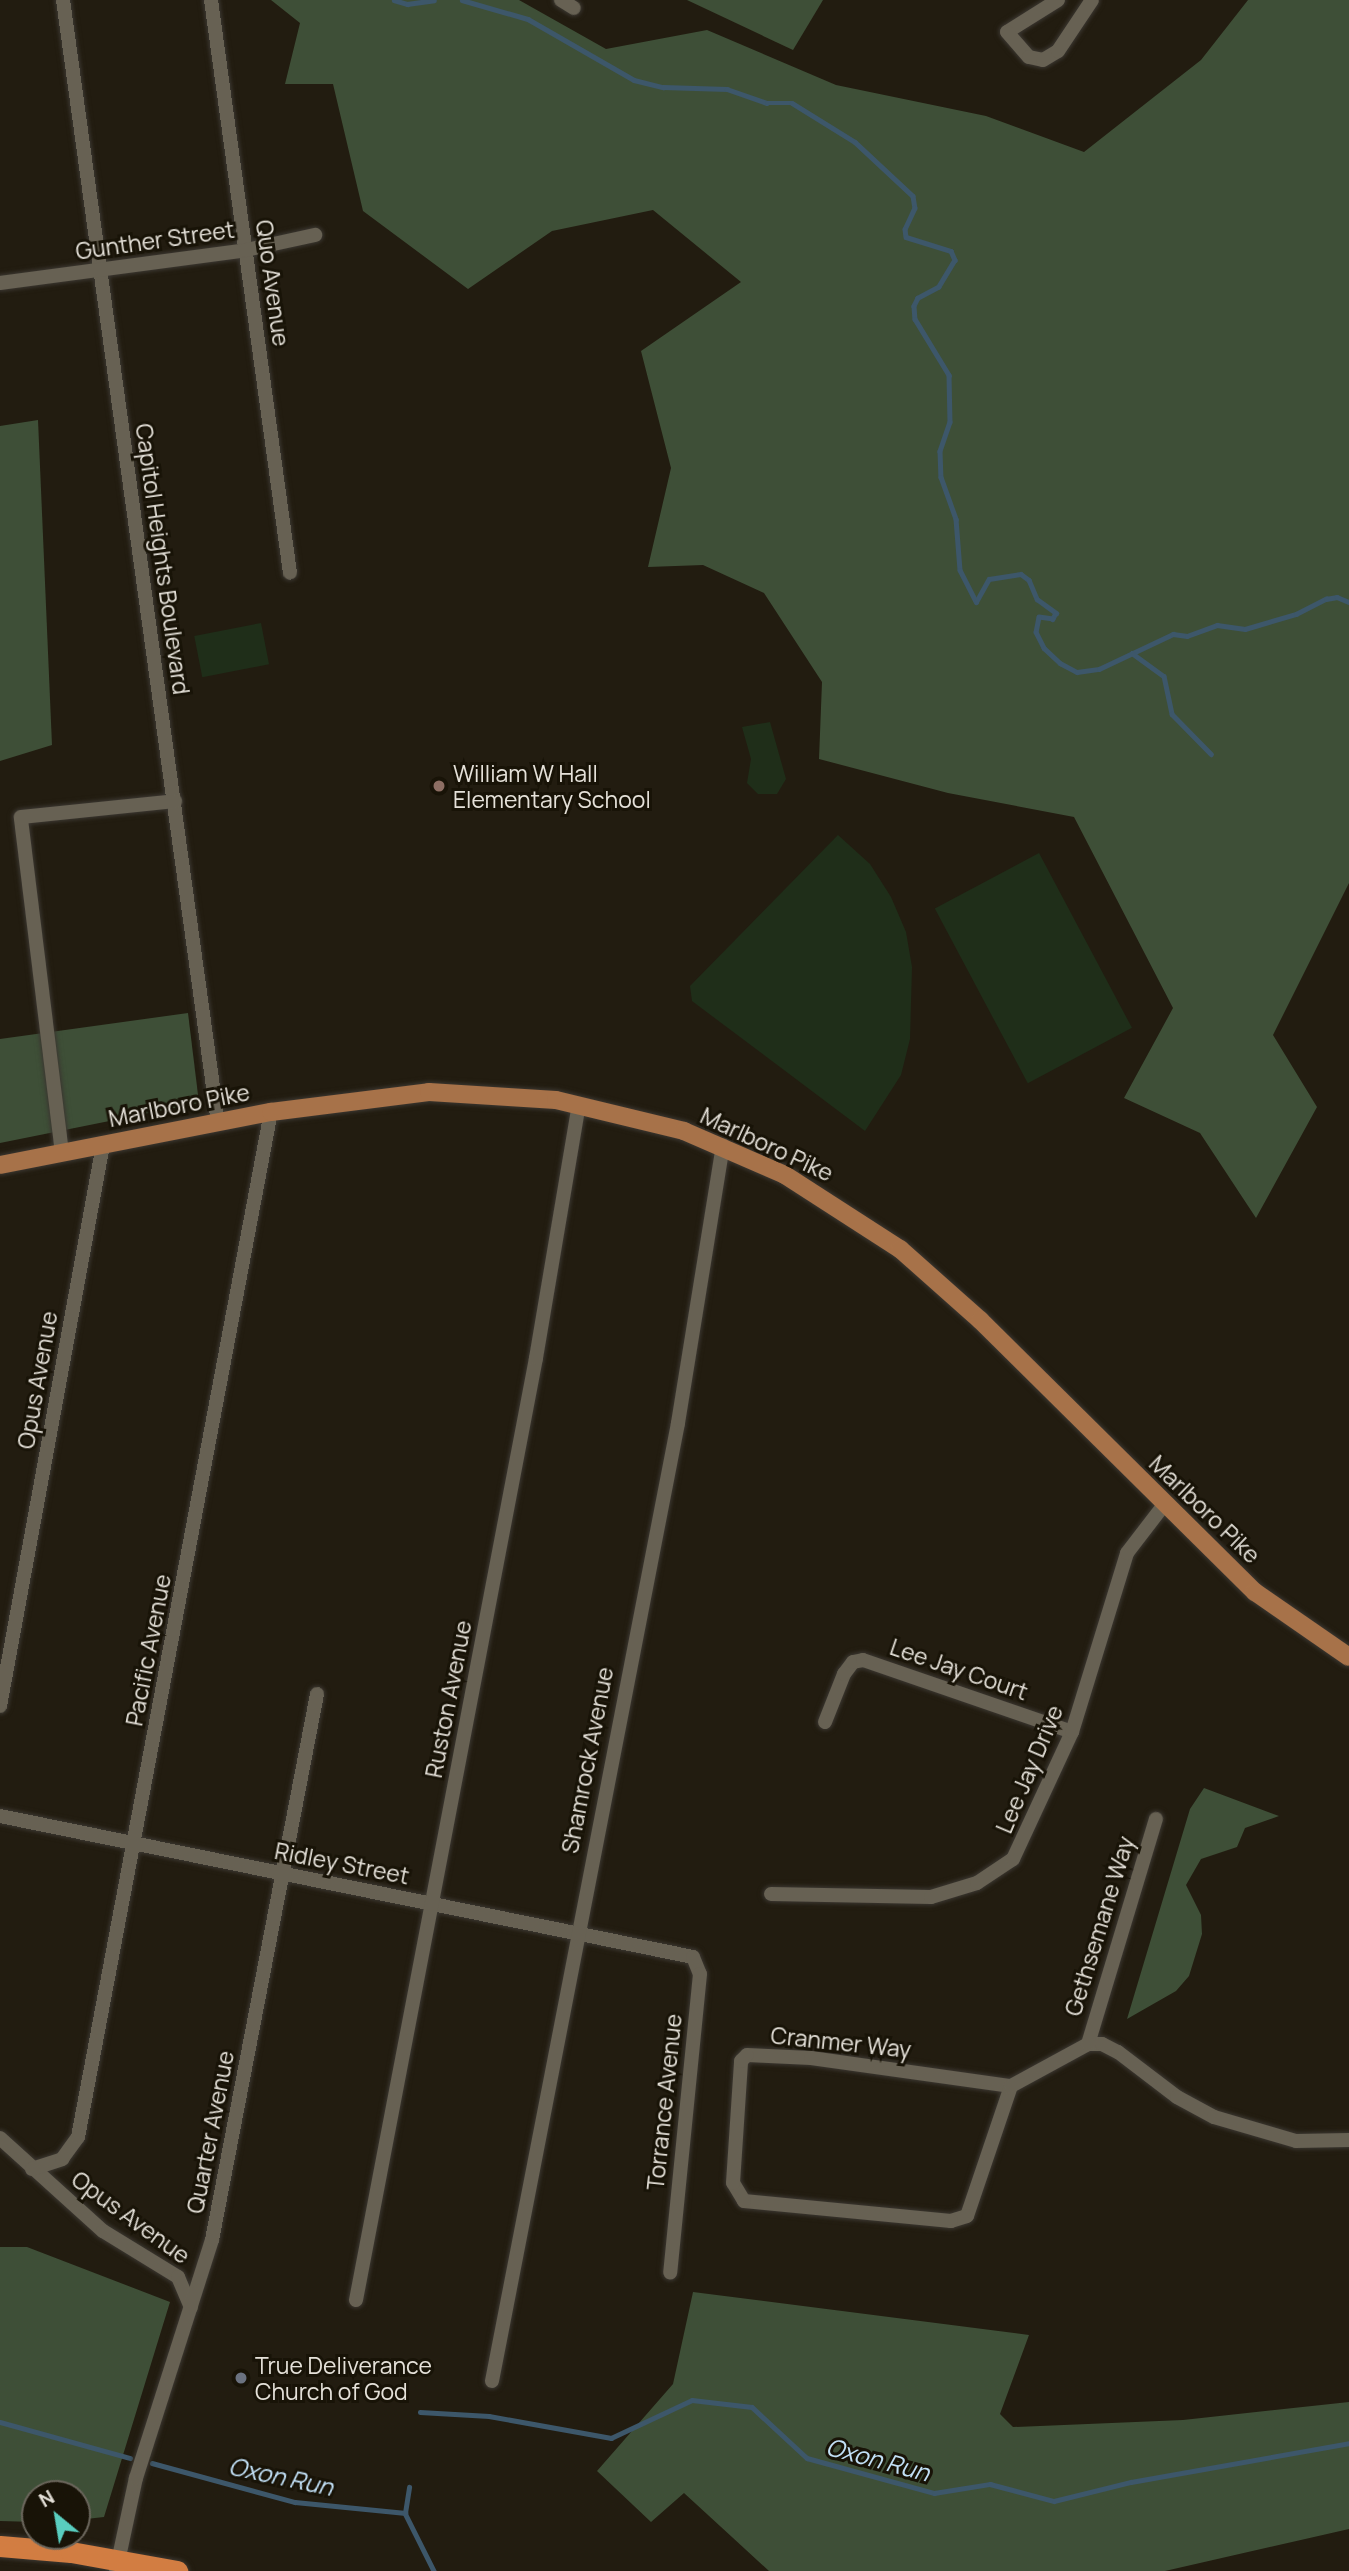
<!DOCTYPE html>
<html>
<head>
<meta charset="utf-8">
<style>
	body { margin:0 }
	#map { position:relative; width:1349px; height:2571px; overflow:hidden; background:#221c10; font-family:Manrope,sans-serif }
	div>[style] { position:absolute }
	.green>* { inset:0; background:#1f2e19; transform-origin:0 0 }
	.forest>* { inset:0; background:#3e4f37 }
	.stream>* { height:4.5px; margin:-2.25px; padding:0 2.25px; transform-origin:2.25px; border-radius:2.25px; background:#3d576a }
	.roads { filter:drop-shadow(0 0 2px #3b3731) drop-shadow(0 0 2px #3b3731) }
	.minor>* { height:14px; margin:-7px; padding:0 7px; transform-origin:7px; border-radius:7px; background:#676153 }
	.major>* { height:18px; margin:-9px; padding:0 9px; transform-origin:9px; border-radius:9px; background:#a77249 }
	.highway>* { height:21px; margin:-10.5px; padding:0 10.5px; transform-origin:10.5px; border-radius:10.5px; background:#d27d42 }
	.dots>* { width:19px; height:19px; translate:-50% -50%; box-sizing:border-box; border:4px solid #181307; border-radius:50% }
	span { translate:-50% -50%; white-space:nowrap; text-align:center; line-height:1.15; -webkit-text-stroke:6px #181307; paint-order:stroke }
	.street-label { font-size:23px; color:#e5e1d9 }
	.poi-label { font-size:23px; color:#e5e1d9 }
	.left { translate:0 -50%; text-align:left }
	.water-label { font-size:24px; color:#c2e0f6; font-style:italic }
	.north { position:absolute; left:21px; top:2480px; width:70px; height:70px; box-sizing:border-box; background:#181307; border:2px solid #6a655b; border-radius:50%; rotate:330deg; font-size:19px; font-weight:700; line-height:28px; text-align:center; color:#e5e1d9 }
	.north::after { content:''; display:block; margin:auto; width:24px; height:32px; background:#59cebf; clip-path:polygon(50% 0,100% 100%,50% 72%,0 100%) }
</style>
</head>
<body>
<div id="map">
	<div class="green">
		<i style="left:261px;top:623px;width:42px;height:68px;rotate:79deg"></i>
		<i style="clip-path:polygon(770px 722px,786px 779px,777px 794px,758px 794px,747px 783px,751px 759px,742px 727px)"></i>
		<i style="clip-path:polygon(838px 835px,870px 864px,891px 897px,906px 932px,912px 967px,910px 1039px,901px 1075px,865px 1131px,692px 1001px,690px 986px)"></i>
		<i style="left:1039px;top:853px;width:198px;height:118px;rotate:62deg"></i>
	</div>
	<div class="forest">
		<i style="clip-path:polygon(271px 0,519px 0,606px 49px,707px 30px,836px 85px,986px 116px,1084px 152px,1201px 60px,1248px 0,1349px 0,1349px 883px,1273px 1035px,1317px 1107px,1256px 1218px,1200px 1133px,1124px 1098px,1173px 1008px,1074px 817px,948px 793px,819px 759px,822px 682px,764px 593px,703px 565px,648px 567px,671px 468px,641px 351px,741px 282px,653px 210px,552px 231px,468px 289px,363px 211px,333px 84px,285px 84px,300px 23px)"></i>
		<i style="clip-path:polygon(687px 0,823px 0,793px 50px)"></i>
		<i style="clip-path:polygon(38px 420px,52px 745px,0 761px,0 426px)"></i>
		<i style="clip-path:polygon(188px 1013px,199px 1103px,0 1143px,0 1039px)"></i>
		<i style="clip-path:polygon(1204px 1788px,1279px 1816px,1245px 1828px,1237px 1847px,1201px 1859px,1186px 1885px,1201px 1915px,1202px 1934px,1189px 1976px,1176px 1991px,1127px 2019px,1190px 1809px)"></i>
		<i style="clip-path:polygon(0 2247px,27px 2247px,170px 2302px,104px 2517px,77px 2520px,77px 2494px,35px 2494px,35px 2522px,0 2521px)"></i>
		<i style="clip-path:polygon(693px 2292px,1029px 2335px,1000px 2414px,1013px 2427px,1183px 2420px,1349px 2402px,1349px 2529px,1165px 2571px,769px 2571px,684px 2493px,651px 2522px,597px 2471px,673px 2384px)"></i>
	</div>
	<div class="stream">
		<i style="left:394px;top:0;width:14px;rotate:17deg"></i>
		<i style="left:407px;top:4px;width:27px;rotate:-8deg"></i>
		<i style="left:462px;top:0;width:69px;rotate:16.1deg"></i>
		<i style="left:528px;top:19px;width:122px;rotate:29.9deg"></i>
		<i style="left:634px;top:80px;width:30px;rotate:14deg"></i>
		<i style="left:663px;top:87px;width:64px;rotate:1.8deg"></i>
		<i style="left:727px;top:89px;width:42px;rotate:19.3deg"></i>
		<i style="left:767px;top:103px;width:25px"></i>
		<i style="left:792px;top:103px;width:74px;rotate:31.8deg"></i>
		<i style="left:855px;top:142px;width:79px;rotate:43deg"></i>
		<i style="left:913px;top:196px;width:12px;rotate:81deg"></i>
		<i style="left:915px;top:208px;width:23px;rotate:115deg"></i>
		<i style="left:905px;top:229px;width:8px;rotate:83deg"></i>
		<i style="left:906px;top:237px;width:47px;rotate:17.3deg"></i>
		<i style="left:951px;top:251px;width:10px;rotate:66deg"></i>
		<i style="left:955px;top:260px;width:31px;rotate:121deg"></i>
		<i style="left:939px;top:287px;width:24px;rotate:152deg"></i>
		<i style="left:918px;top:298px;width:9px;rotate:117deg"></i>
		<i style="left:914px;top:306px;width:13px;rotate:86deg"></i>
		<i style="left:915px;top:319px;width:66px;rotate:58.7deg"></i>
		<i style="left:949px;top:375px;width:47px;rotate:88.8deg"></i>
		<i style="left:950px;top:422px;width:31px;rotate:109deg"></i>
		<i style="left:940px;top:451px;width:26px;rotate:88deg"></i>
		<i style="left:941px;top:477px;width:45px;rotate:70.3deg"></i>
		<i style="left:956px;top:519px;width:51px;rotate:85.5deg"></i>
		<i style="left:960px;top:570px;width:36px;rotate:63deg"></i>
		<i style="left:976px;top:602px;width:26px;rotate:-61deg"></i>
		<i style="left:989px;top:579px;width:32px;rotate:-9deg"></i>
		<i style="left:1021px;top:574px;width:10px;rotate:37deg"></i>
		<i style="left:1029px;top:580px;width:21px;rotate:67deg"></i>
		<i style="left:1037px;top:599px;width:24px;rotate:36deg"></i>
		<i style="left:1056px;top:613px;width:7px;rotate:117deg"></i>
		<i style="left:1053px;top:619px;width:14px;rotate:-172deg"></i>
		<i style="left:1039px;top:617px;width:15px;rotate:101deg"></i>
		<i style="left:1036px;top:632px;width:18px;rotate:63deg"></i>
		<i style="left:1044px;top:648px;width:22px;rotate:43deg"></i>
		<i style="left:1060px;top:663px;width:19px;rotate:28deg"></i>
		<i style="left:1077px;top:672px;width:22px;rotate:-8deg"></i>
		<i style="left:1099px;top:669px;width:82px;rotate:-25.3deg"></i>
		<i style="left:1173px;top:634px;width:14px;rotate:8deg"></i>
		<i style="left:1187px;top:636px;width:32px;rotate:-20deg"></i>
		<i style="left:1217px;top:625px;width:28px;rotate:8deg"></i>
		<i style="left:1245px;top:629px;width:53px;rotate:-16.4deg"></i>
		<i style="left:1296px;top:614px;width:34px;rotate:-27deg"></i>
		<i style="left:1326px;top:599px;width:11px;rotate:-10deg"></i>
		<i style="left:1337px;top:597px;width:13px;rotate:23deg"></i>
		<i style="left:1132px;top:653px;width:39px;rotate:36deg"></i>
		<i style="left:1164px;top:676px;width:39px;rotate:78deg"></i>
		<i style="left:1172px;top:714px;width:56px;rotate:45.7deg"></i>
		<i style="left:420px;top:2412px;width:69px;rotate:3.3deg"></i>
		<i style="left:489px;top:2416px;width:124px;rotate:10.2deg"></i>
		<i style="left:611px;top:2438px;width:89px;rotate:-25.1deg"></i>
		<i style="left:692px;top:2400px;width:60px;rotate:6.7deg"></i>
		<i style="left:752px;top:2407px;width:75px;rotate:42.8deg"></i>
		<i style="left:807px;top:2458px;width:132px;rotate:15.4deg"></i>
		<i style="left:934px;top:2493px;width:57px;rotate:-9.1deg"></i>
		<i style="left:990px;top:2484px;width:66px;rotate:14.9deg"></i>
		<i style="left:1054px;top:2501px;width:79px;rotate:-13.9deg"></i>
		<i style="left:1131px;top:2482px;width:221px;rotate:-10.1deg"></i>
		<i style="left:0;top:2422px;width:135px;rotate:15.5deg"></i>
		<i style="left:152px;top:2463px;width:148px;rotate:15.3deg"></i>
		<i style="left:295px;top:2502px;width:111px;rotate:5.7deg"></i>
		<i style="left:405px;top:2513px;width:65px;rotate:63.4deg"></i>
		<i style="left:405px;top:2513px;width:26px;rotate:-81deg"></i>
	</div>
	<div class="roads">
		<div class="minor">
			<i style="left:63px;top:0;width:1134px;rotate:82.14deg"></i>
			<i style="left:211px;top:0;width:578px;rotate:82.15deg"></i>
			<i style="left:561px;top:0;width:15px;rotate:32deg"></i>
			<i style="left:1058px;top:0;width:60px;rotate:147.9deg"></i>
			<i style="left:1007px;top:32px;width:33px;rotate:49deg"></i>
			<i style="left:1029px;top:57px;width:14px;rotate:12deg"></i>
			<i style="left:1043px;top:60px;width:17px;rotate:-31deg"></i>
			<i style="left:1058px;top:51px;width:61px;rotate:-56.3deg"></i>
			<i style="left:0;top:283px;width:248px;rotate:-7.6deg"></i>
			<i style="left:246px;top:250px;width:71px;rotate:-12.3deg"></i>
			<i style="left:62px;top:1153px;width:338px;rotate:-97deg"></i>
			<i style="left:21px;top:817px;width:155px;rotate:-5.9deg"></i>
			<i style="left:0;top:1706px;width:570px;rotate:-79.6deg"></i>
			<i style="left:825px;top:1722px;width:52px;rotate:-68.4deg"></i>
			<i style="left:844px;top:1674px;width:15px;rotate:-53deg"></i>
			<i style="left:853px;top:1662px;width:10px;rotate:-11deg"></i>
			<i style="left:863px;top:1660px;width:221px;rotate:19deg"></i>
			<i style="left:0;top:1816px;width:707px;rotate:11.5deg"></i>
			<i style="left:693px;top:1957px;width:18px;rotate:68deg"></i>
			<i style="left:700px;top:1974px;width:300px;rotate:95.7deg"></i>
			<i style="left:771px;top:1894px;width:160px;rotate:1.1deg"></i>
			<i style="left:931px;top:1897px;width:48px;rotate:-16.9deg"></i>
			<i style="left:977px;top:1883px;width:43px;rotate:-33.7deg"></i>
			<i style="left:1013px;top:1859px;width:140px;rotate:-65.1deg"></i>
			<i style="left:1072px;top:1732px;width:187px;rotate:-72.9deg"></i>
			<i style="left:1127px;top:1553px;width:59px;rotate:-52.5deg"></i>
			<i style="left:1088px;top:2044px;width:14px"></i>
			<i style="left:1102px;top:2044px;width:18px;rotate:27deg"></i>
			<i style="left:1118px;top:2052px;width:74px;rotate:37.3deg"></i>
			<i style="left:1177px;top:2097px;width:42px;rotate:28.4deg"></i>
			<i style="left:1214px;top:2117px;width:85px;rotate:16.3deg"></i>
			<i style="left:1296px;top:2141px;width:53px;rotate:-1.1deg"></i>
			<i style="left:747px;top:2055px;width:64px;rotate:2.7deg"></i>
			<i style="left:811px;top:2058px;width:202px;rotate:8deg"></i>
			<i style="left:1011px;top:2086px;width:137px;rotate:108.7deg"></i>
			<i style="left:967px;top:2216px;width:17px;rotate:163deg"></i>
			<i style="left:951px;top:2221px;width:208px;rotate:-174.5deg"></i>
			<i style="left:744px;top:2201px;width:21px;rotate:-121deg"></i>
			<i style="left:733px;top:2183px;width:122px;rotate:-86.2deg"></i>
			<i style="left:741px;top:2061px;width:8px;rotate:-45deg"></i>
			<i style="left:1011px;top:2086px;width:88px;rotate:-28.6deg"></i>
			<i style="left:1088px;top:2044px;width:235px;rotate:-73.2deg"></i>
			<i style="left:0;top:2138px;width:139px;rotate:42.1deg"></i>
			<i style="left:103px;top:2231px;width:88px;rotate:31.5deg"></i>
			<i style="left:178px;top:2277px;width:33px;rotate:67deg"></i>
			<i style="left:32px;top:2169px;width:32px;rotate:-18deg"></i>
			<i style="left:62px;top:2159px;width:27px;rotate:-54deg"></i>
			<i style="left:78px;top:2137px;width:1043px;rotate:-79.34deg"></i>
			<i style="left:356px;top:2300px;width:959px;rotate:-79.18deg"></i>
			<i style="left:536px;top:1358px;width:257px;rotate:-80.4deg"></i>
			<i style="left:492px;top:2381px;width:976px;rotate:-79.01deg"></i>
			<i style="left:678px;top:1423px;width:281px;rotate:-80.8deg"></i>
			<i style="left:116px;top:2571px;width:95px;rotate:-77.9deg"></i>
			<i style="left:136px;top:2478px;width:250px;rotate:-72.3deg"></i>
			<i style="left:212px;top:2240px;width:556px;rotate:-79.11deg"></i>
		</div>
		<div class="major">
			<i style="left:0;top:1165px;width:276px;rotate:-11.1deg"></i>
			<i style="left:271px;top:1112px;width:159px;rotate:-7.2deg"></i>
			<i style="left:429px;top:1092px;width:127px;rotate:3.6deg"></i>
			<i style="left:556px;top:1100px;width:132px;rotate:13.6deg"></i>
			<i style="left:684px;top:1131px;width:110px;rotate:23.5deg"></i>
			<i style="left:785px;top:1175px;width:137px;rotate:32.8deg"></i>
			<i style="left:900px;top:1249px;width:107px;rotate:41.6deg"></i>
			<i style="left:980px;top:1320px;width:387px;rotate:44.7deg"></i>
			<i style="left:1255px;top:1592px;width:114px;rotate:34.7deg"></i>
		</div>
		<div class="highway">
			<i style="left:0;top:2546px;width:71px;rotate:4.8deg"></i>
			<i style="left:71px;top:2552px;width:108px;rotate:10.2deg"></i>
		</div>
	</div>
	<div class="dots">
		<i style="left:439px;top:786px;background:#8d6e63"></i>
		<i style="left:241px;top:2378px;background:#6b7280"></i>
	</div>
	<div class="street-label">
		<span style="left:155px;top:240px;rotate:-8deg">Gunther Street</span>
		<span style="left:273px;top:283px;rotate:82deg">Quo Avenue</span>
		<span style="left:163px;top:559px;rotate:82deg">Capitol Heights Boulevard</span>
		<span style="left:179px;top:1105px;rotate:-11deg">Marlboro Pike</span>
		<span style="left:767px;top:1144px;rotate:25deg">Marlboro Pike</span>
		<span style="left:37px;top:1380px;rotate:-80deg">Opus Avenue</span>
		<span style="left:1205px;top:1509px;rotate:44deg">Marlboro Pike</span>
		<span style="left:148px;top:1650px;rotate:-79deg">Pacific Avenue</span>
		<span style="left:959px;top:1669px;rotate:19deg">Lee Jay Court</span>
		<span style="left:448px;top:1699px;rotate:-79deg">Ruston Avenue</span>
		<span style="left:587px;top:1760px;rotate:-79deg">Shamrock Avenue</span>
		<span style="left:1029px;top:1769px;rotate:-67deg">Lee Jay Drive</span>
		<span style="left:342px;top:1863px;rotate:11deg">Ridley Street</span>
		<span style="left:1099px;top:1926px;rotate:-73deg">Gethsemane Way</span>
		<span style="left:841px;top:2042px;rotate:6deg">Cranmer Way</span>
		<span style="left:664px;top:2102px;rotate:-84deg">Torrance Avenue</span>
		<span style="left:210px;top:2132px;rotate:-79deg">Quarter Avenue</span>
		<span style="left:131px;top:2217px;rotate:36deg">Opus Avenue</span>
	</div>
	<div class="poi-label">
		<span class="left" style="left:453px;top:786px">William W Hall<br>Elementary School</span>
		<span class="left" style="left:255px;top:2378px">True Deliverance<br>Church of God</span>
	</div>
	<div class="water-label">
		<span style="left:878px;top:2459px;rotate:15deg">Oxon Run</span>
		<span style="left:281px;top:2476px;rotate:12deg">Oxon Run</span>
	</div>
	<div class="north">N</div>
</div>
</body>
</html>
